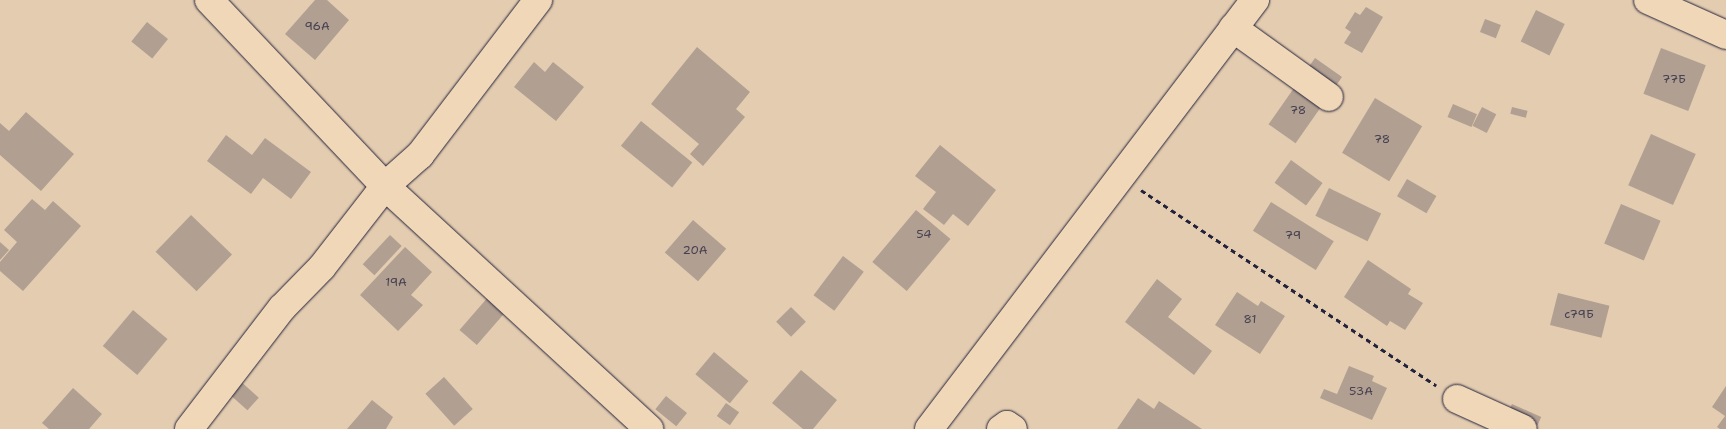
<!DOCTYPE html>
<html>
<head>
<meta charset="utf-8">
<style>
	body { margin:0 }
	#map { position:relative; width:1726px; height:429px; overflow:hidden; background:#e4ccb0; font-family:"Shantell Sans",sans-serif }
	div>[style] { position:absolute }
	.building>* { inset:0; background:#b19f91; transform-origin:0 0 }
	.path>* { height:3px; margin-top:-1.5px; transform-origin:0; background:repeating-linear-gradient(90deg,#22223b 0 5px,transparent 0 9px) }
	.roads { filter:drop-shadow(0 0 1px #22223b) drop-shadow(0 0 1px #22223b) }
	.minor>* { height:28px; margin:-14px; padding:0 14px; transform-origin:14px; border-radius:14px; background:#f0d7b8 }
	span { translate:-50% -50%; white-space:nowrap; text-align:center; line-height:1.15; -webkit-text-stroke:4px #f0d7b8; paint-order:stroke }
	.number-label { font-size:12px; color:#464150 }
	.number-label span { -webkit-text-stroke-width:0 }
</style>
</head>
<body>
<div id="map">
	<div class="building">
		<i style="clip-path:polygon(315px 0,327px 0,349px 20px,315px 60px,285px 34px)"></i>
		<i style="clip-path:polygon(1366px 7px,1383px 17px,1362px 53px,1344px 43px,1351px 32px,1345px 28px,1355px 12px,1360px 15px)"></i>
		<i style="left:1536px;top:10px;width:32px;height:35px;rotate:26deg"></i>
		<i style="left:1485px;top:19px;width:17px;height:14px;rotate:21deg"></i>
		<i style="left:147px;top:22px;width:27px;height:25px;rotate:39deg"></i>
		<i style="clip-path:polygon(697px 47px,750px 92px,736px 109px,745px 117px,703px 166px,690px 154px,699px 144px,651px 104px)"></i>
		<i style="left:1661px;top:48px;width:48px;height:49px;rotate:21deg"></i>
		<i style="left:1315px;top:58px;width:33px;height:81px;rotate:35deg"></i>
		<i style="clip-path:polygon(534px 62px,545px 72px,553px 62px,584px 87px,556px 121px,514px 87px)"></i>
		<i style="left:1375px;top:98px;width:55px;height:64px;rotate:31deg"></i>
		<i style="left:1453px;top:104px;width:26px;height:14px;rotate:23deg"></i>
		<i style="left:1482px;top:107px;width:16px;height:21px;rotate:27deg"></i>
		<i style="left:1512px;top:107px;width:16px;height:7px;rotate:14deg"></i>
		<i style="clip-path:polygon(26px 112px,74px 154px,41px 191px,0 155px,0 123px,9px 131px)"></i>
		<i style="left:641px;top:121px;width:66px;height:32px;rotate:39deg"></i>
		<i style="left:1651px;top:134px;width:49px;height:56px;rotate:24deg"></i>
		<i style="clip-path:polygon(226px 135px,252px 155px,265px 138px,311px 172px,291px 199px,263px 178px,251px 194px,207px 161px)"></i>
		<i style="clip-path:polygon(940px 145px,996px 190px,968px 226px,953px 214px,944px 225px,923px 209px,936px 192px,915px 176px)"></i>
		<i style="left:1291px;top:160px;width:39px;height:28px;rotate:36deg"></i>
		<i style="left:1407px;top:179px;width:34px;height:20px;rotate:30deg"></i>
		<i style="left:1329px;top:188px;width:58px;height:31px;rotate:26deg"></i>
		<i style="clip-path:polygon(32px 199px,45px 210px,53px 201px,81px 226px,23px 291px,0 271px,0 262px,17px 242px,4px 230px)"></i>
		<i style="left:1271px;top:202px;width:74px;height:34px;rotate:32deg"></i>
		<i style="left:1621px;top:204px;width:43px;height:43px;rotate:23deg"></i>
		<i style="left:916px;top:210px;width:45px;height:68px;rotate:40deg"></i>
		<i style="left:191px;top:215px;width:57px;height:51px;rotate:44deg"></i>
		<i style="left:693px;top:220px;width:44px;height:43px;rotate:41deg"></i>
		<i style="left:390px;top:235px;width:16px;height:40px;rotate:43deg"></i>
		<i style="clip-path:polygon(0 242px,9px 250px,0 260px)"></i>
		<i style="clip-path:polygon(405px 247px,432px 272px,411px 295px,423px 305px,398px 331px,360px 295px)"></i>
		<i style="left:843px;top:256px;width:26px;height:49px;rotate:37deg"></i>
		<i style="clip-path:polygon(1368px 260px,1411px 289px,1408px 294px,1423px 303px,1405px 330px,1390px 321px,1387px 326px,1344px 297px)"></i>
		<i style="clip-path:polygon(1157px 279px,1182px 299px,1168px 317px,1212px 351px,1194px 375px,1125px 322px)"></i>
		<i style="clip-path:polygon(1237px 292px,1258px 306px,1261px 301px,1285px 316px,1260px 354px,1215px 325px)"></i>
		<i style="left:1558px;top:293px;width:53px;height:33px;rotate:14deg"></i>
		<i style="left:489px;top:296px;width:23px;height:45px;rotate:41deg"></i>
		<i style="left:791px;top:307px;width:21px;height:21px;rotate:45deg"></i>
		<i style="left:133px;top:310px;width:45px;height:47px;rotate:40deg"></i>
		<i style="left:714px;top:352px;width:45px;height:29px;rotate:40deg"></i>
		<i style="clip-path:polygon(1349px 366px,1374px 376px,1372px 381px,1387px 388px,1372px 420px,1320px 398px,1324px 389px,1337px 394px)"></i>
		<i style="clip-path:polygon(801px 370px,837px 400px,813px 429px,803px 429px,772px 403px)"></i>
		<i style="left:444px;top:377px;width:43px;height:25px;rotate:48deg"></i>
		<i style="left:238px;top:379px;width:28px;height:17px;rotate:42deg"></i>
		<i style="clip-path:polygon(1726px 386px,1726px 429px,1720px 429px,1717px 427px,1725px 416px,1712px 407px)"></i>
		<i style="clip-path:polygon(73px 388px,102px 414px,89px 429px,49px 429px,42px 423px)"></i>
		<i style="left:666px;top:396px;width:27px;height:17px;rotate:39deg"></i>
		<i style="clip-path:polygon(1138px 398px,1154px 409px,1159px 401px,1202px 429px,1117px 429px)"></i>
		<i style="clip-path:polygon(372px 400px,393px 417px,386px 429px,347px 429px)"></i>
		<i style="left:726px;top:403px;width:16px;height:16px;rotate:35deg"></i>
		<i style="left:1512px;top:404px;width:32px;height:9px;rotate:24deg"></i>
	</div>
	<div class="path">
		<i style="left:1141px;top:190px;width:354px;rotate:33.5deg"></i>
	</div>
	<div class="roads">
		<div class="minor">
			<i style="left:209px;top:0;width:256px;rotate:46.6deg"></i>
			<i style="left:385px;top:186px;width:359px;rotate:42.6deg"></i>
			<i style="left:1648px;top:0;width:85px;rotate:24.2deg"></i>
			<i style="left:1233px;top:28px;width:118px;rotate:35.7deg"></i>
			<i style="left:1457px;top:399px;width:72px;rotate:24.4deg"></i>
			<i style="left:189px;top:429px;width:153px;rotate:-52.5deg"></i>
			<i style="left:282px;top:308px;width:57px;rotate:-45.7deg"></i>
			<i style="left:322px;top:267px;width:103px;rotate:-52.1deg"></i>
			<i style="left:385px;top:186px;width:47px;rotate:-41.5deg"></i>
			<i style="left:420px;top:155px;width:195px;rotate:-52.7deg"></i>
			<i style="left:929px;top:429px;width:539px;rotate:-52.77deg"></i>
			<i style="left:1001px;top:429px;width:7px;rotate:-34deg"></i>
			<i style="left:1007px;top:425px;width:7px;rotate:34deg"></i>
		</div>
	</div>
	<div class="number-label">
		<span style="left:317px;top:27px">96А</span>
		<span style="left:1674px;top:80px">77Б</span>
		<span style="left:1298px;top:111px">78</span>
		<span style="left:1382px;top:140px">78</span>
		<span style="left:924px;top:235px">54</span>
		<span style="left:1293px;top:236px">79</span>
		<span style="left:695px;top:251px">20А</span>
		<span style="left:396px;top:283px">19А</span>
		<span style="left:1579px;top:315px">с79Б</span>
		<span style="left:1250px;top:320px">81</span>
		<span style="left:1361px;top:392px">53А</span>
	</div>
</div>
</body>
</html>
